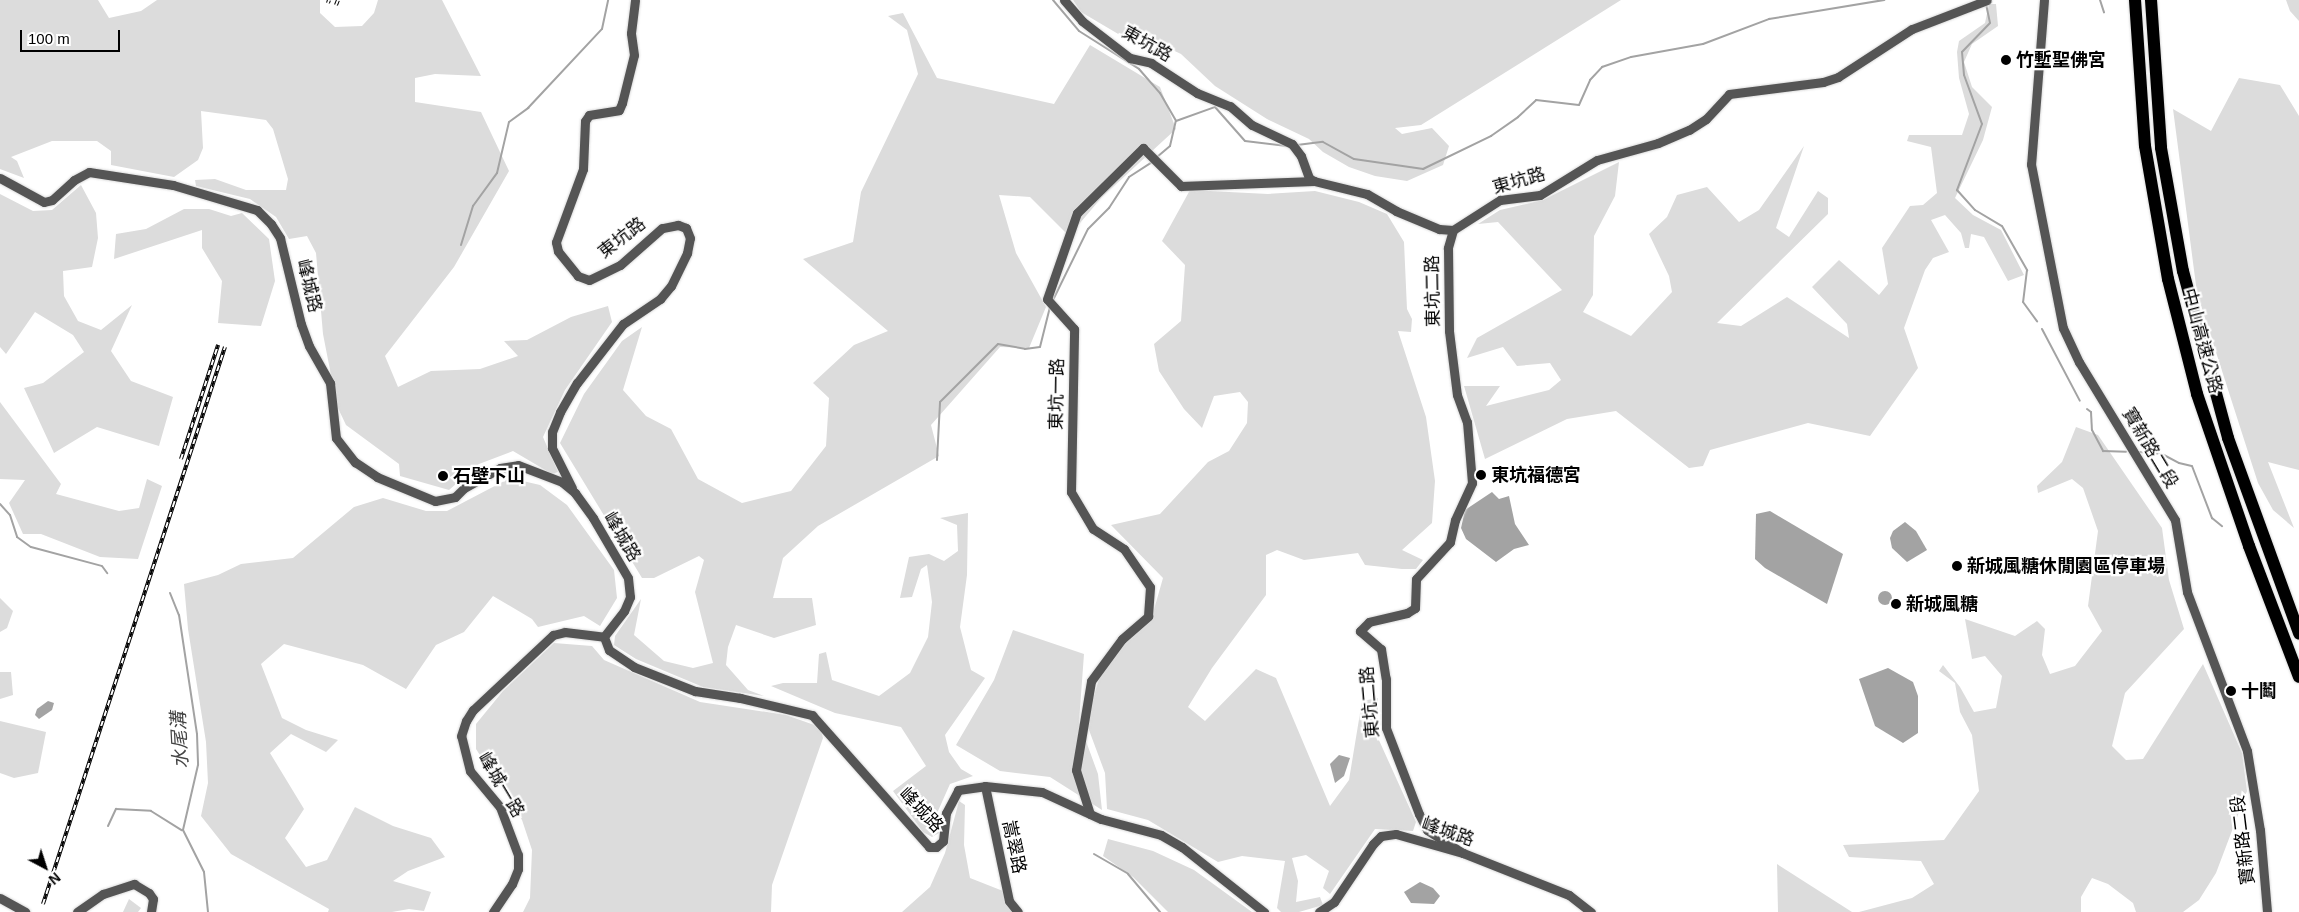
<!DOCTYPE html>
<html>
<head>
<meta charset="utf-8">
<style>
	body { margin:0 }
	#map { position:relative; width:2299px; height:912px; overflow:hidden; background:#fff; font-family:Helvetica,"Noto Sans TC",sans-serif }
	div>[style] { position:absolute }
	.green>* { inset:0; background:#dcdcdc }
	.water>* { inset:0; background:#a3a3a3 }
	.round { border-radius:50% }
	.stream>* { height:2px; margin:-1px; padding:0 1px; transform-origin:1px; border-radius:1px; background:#a3a3a3 }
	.roads { filter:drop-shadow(0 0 1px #dbdbdb) drop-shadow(0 0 1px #dbdbdb) }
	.minor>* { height:9px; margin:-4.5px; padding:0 4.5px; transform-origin:4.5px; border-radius:4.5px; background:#555 }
	.highway>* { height:12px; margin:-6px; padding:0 6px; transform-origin:6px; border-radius:6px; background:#000 }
	.rail>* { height:4px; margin-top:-2px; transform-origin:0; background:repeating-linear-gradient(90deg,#fff 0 5.5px,#000 0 11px); box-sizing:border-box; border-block:1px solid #000 }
	.dots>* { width:14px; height:14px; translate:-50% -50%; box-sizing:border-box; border:2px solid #fff; border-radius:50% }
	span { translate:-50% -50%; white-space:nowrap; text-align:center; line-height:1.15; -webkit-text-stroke:4.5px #fff; paint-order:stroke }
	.street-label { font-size:18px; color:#000 }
	.poi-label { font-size:18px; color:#000; font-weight:700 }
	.left { translate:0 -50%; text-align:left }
	.water-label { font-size:19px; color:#444; font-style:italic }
	.north { position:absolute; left:20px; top:842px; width:50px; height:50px; -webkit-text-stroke:4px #fff; paint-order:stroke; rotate:140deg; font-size:14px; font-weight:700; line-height:20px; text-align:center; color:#000 }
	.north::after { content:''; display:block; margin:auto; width:18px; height:22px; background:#000; clip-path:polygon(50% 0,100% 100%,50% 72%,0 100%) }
	.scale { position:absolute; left:20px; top:30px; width:100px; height:22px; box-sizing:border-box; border:2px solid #000; border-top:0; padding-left:6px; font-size:15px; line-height:18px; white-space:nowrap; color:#000; -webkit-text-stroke:4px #fff; paint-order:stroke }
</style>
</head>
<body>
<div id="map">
	<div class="green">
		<i style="clip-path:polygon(0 0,98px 0,109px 18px,141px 11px,157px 0,320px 0,320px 13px,335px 27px,362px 26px,374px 13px,378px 0,442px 0,481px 76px,435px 74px,415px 78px,415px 102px,481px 112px,509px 171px,454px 267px,385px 356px,398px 387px,431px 371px,480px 369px,518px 356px,504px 341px,527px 340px,571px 317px,608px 306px,612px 322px,565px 390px,543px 437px,558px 472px,552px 474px,513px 451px,479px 464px,449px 490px,400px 476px,399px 464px,346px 425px,337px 406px,323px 334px,316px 253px,307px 236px,289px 239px,276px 217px,250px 199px,196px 186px,195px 180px,215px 179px,246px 190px,286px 190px,288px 179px,273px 129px,266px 120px,201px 111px,203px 148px,198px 160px,174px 177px,111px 165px,111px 151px,97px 141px,52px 141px,11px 157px,17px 161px,24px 178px,0 169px)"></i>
		<i style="clip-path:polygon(1073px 0,1621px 0,1421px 125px,1395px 128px,1402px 134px,1432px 128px,1449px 146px,1443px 165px,1407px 181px,1375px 176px,1349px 167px,1323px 152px,1309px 139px,1267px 119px,1215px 86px,1181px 54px,1135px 32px,1125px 38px,1081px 12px)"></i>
		<i style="clip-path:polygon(2286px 0,2299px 0,2299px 21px,2290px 11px)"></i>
		<i style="clip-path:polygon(1989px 4px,1996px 4px,1998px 26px,1972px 44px,1964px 62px,1972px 87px,1992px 107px,1983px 140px,1955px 198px,1973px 215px,2001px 230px,2024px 275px,2008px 281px,1984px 237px,1971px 234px,1969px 248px,1965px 248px,1961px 233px,1945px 215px,1931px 220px,1949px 252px,1933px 258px,1925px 270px,1904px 328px,1918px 368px,1870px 436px,1808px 423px,1710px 450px,1703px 466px,1689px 468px,1616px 411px,1567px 419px,1485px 459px,1464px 386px,1500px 386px,1486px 406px,1549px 390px,1561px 380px,1550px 363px,1517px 366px,1503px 347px,1467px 358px,1477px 338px,1562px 290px,1498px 222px,1478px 224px,1500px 210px,1543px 200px,1619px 162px,1615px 196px,1594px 236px,1593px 295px,1583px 312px,1631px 336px,1672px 292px,1669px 276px,1649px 234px,1667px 217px,1677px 195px,1707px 187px,1739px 222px,1759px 210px,1804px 146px,1776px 228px,1789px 237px,1818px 191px,1828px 198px,1828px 214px,1717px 323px,1741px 326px,1787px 297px,1849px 338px,1847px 324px,1812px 287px,1839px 260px,1879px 295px,1888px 284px,1882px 248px,1910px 206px,1923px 205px,1937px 193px,1931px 147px,1907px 141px,1909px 135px,1962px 135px,1969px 114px,1959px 78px,1957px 52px,1959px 41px,1985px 23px)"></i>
		<i style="clip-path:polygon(903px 13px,937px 78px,1054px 104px,1090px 45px,1160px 87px,1176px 129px,1102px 197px,1069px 236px,1030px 197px,999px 195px,1016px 253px,1046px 307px,1029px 348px,1000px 347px,931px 425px,939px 456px,818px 526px,783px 558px,773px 598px,812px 598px,816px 625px,774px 638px,736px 625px,728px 647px,726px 665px,748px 690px,764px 696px,703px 687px,636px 659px,614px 645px,615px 636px,641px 599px,634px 635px,664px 661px,693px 668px,713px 663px,695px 592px,704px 560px,699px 556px,654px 578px,642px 578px,560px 443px,584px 394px,622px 341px,642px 327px,623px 390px,646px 416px,671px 429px,698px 479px,742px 503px,791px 491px,826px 446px,829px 398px,813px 383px,854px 345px,888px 331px,803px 259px,853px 242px,861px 192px,918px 74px,907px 30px,888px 16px)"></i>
		<i style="clip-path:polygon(2239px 78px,2280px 85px,2299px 116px,2299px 470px,2268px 462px,2294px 528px,2273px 510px,2258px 483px,2197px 293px,2173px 109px,2211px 131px)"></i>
		<i style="clip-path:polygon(81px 185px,96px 213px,98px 238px,92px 267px,63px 271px,64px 296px,78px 321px,101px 330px,132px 305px,111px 351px,131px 381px,173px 397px,159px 446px,97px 427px,54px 453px,24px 388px,43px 383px,84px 352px,73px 335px,35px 312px,6px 354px,0 347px,0 194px,33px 211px,52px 210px)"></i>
		<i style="clip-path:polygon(1190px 190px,1268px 194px,1315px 191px,1359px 202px,1387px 214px,1404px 242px,1407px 309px,1412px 319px,1411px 332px,1398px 331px,1426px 417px,1435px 481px,1432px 523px,1402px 550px,1423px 560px,1416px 569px,1402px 569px,1365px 565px,1358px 553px,1304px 560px,1277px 550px,1266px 555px,1266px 595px,1212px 668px,1188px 707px,1205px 721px,1256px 669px,1276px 678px,1330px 806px,1349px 780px,1362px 701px,1378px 698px,1378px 738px,1416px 822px,1413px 831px,1375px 829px,1330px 894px,1323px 888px,1329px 871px,1306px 855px,1292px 858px,1298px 881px,1296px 902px,1320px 897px,1323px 905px,1299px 912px,1281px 912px,1277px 908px,1285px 861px,1242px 856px,1218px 862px,1148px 820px,1107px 809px,1105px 773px,1086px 722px,1102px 669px,1125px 640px,1151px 620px,1163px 578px,1111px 525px,1160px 514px,1208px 462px,1229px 451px,1247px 423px,1248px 402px,1240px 392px,1214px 396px,1202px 428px,1184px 409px,1159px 371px,1154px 344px,1181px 321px,1185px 265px,1162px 241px)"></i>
		<i style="clip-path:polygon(184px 209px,209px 209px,231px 216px,242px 213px,269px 239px,275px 281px,261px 326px,218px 323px,222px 281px,202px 248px,202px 230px,114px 259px,116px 234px,146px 229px)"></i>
		<i style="clip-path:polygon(0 402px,61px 484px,56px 494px,119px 511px,139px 508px,147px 479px,162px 486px,138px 559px,100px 557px,41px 534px,23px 534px,9px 503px,25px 480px,0 479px)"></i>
		<i style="clip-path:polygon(2076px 427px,2098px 435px,2162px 528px,2169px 580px,2184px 629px,2125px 693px,2112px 746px,2126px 760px,2143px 759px,2203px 664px,2242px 753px,2247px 791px,2216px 873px,2199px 900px,2183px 912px,2136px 912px,2133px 903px,2108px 884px,2092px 878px,2081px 897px,2081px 912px,1859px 912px,1912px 898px,1934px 884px,1921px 861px,1849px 857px,1843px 845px,1944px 840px,1979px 791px,1972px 735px,1960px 712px,1955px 683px,1939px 671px,1943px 665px,1960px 687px,1974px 712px,1996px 708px,2002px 676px,1985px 656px,1972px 659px,1965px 619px,2015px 636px,2037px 621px,2045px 629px,2042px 655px,2050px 674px,2075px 666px,2102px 631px,2088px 606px,2098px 531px,2083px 488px,2072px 479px,2038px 493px,2037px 486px,2062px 462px)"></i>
		<i style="clip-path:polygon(510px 478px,540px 485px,567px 505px,614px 570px,617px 598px,600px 626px,584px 616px,538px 627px,532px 619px,493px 596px,464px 632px,436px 645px,406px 689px,363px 665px,284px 644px,261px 664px,282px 718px,306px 730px,338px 740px,326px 752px,291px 734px,270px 753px,304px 809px,285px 838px,306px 867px,327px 860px,355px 807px,393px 826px,431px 838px,445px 857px,408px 871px,393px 881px,431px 892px,424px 911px,409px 909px,392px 912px,328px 912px,329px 909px,231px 854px,201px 816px,208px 783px,206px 742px,188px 629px,184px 584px,218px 575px,241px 564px,293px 558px,354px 507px,383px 498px,426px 511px,447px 511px)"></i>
		<i style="clip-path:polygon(968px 513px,967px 575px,960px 627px,971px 670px,985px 678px,945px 735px,949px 752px,961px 769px,973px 776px,950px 784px,934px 820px,939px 833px,932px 837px,923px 832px,893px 791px,926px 766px,901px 727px,835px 713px,771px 686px,783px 683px,817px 683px,819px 654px,826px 652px,832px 680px,879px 696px,910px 673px,928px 637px,932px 602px,927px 565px,921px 569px,912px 597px,900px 598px,909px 557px,929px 554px,944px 561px,958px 551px,957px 525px,940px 518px)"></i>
		<i style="clip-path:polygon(0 598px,13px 611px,7px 628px,0 632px)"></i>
		<i style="clip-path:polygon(1013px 630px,1084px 654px,1079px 722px,1098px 774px,1102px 810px,1050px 777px,1000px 771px,956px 745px,994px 680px)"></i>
		<i style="clip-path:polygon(554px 643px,592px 646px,604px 660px,700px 702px,786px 715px,820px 727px,823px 738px,772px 885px,771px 912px,523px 912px,530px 898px,532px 850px,522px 820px,476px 749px,476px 724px,503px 691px)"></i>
		<i style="clip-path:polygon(0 672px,11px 672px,13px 695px,0 699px)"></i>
		<i style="clip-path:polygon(0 721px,46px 732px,38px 773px,14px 778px,0 773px)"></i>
		<i style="clip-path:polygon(959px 801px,965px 805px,964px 845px,970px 878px,1003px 891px,1018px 912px,902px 912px,930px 887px,945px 853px)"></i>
		<i style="clip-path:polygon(1108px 839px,1153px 851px,1194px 870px,1252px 912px,1168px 912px,1133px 877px,1103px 856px)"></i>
		<i style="clip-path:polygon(1777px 864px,1852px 912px,1778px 912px)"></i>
		<i style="clip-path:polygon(129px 899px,141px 908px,138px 912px,123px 912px)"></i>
	</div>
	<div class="water">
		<i style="clip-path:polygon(1492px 492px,1499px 499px,1509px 496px,1515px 524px,1529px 545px,1514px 549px,1496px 562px,1466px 539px,1461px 528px,1465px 510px)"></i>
		<i style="clip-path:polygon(1770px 511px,1843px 554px,1827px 604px,1765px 568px,1755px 559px,1756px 514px)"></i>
		<i style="clip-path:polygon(1905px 522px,1916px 531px,1927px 550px,1907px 562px,1892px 548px,1890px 538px,1893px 531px)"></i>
		<i class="round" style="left:1878px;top:591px;width:14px;height:14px"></i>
		<i style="clip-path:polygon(1888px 668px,1913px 682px,1918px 696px,1918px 733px,1903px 743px,1875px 726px,1859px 679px)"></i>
		<i style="clip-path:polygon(48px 701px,54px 703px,52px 710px,39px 719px,35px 715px,37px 709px)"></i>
		<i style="clip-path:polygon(1339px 755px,1350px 758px,1344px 776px,1335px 783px,1330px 764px)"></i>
		<i style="clip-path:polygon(1420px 882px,1433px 888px,1440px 896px,1434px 904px,1411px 903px,1404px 892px)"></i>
	</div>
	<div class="stream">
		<i style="left:1053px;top:0;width:40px;rotate:50deg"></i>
		<i style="left:1079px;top:31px;width:71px;rotate:32.3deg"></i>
		<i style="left:1139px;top:69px;width:32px;rotate:49deg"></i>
		<i style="left:1160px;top:93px;width:32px;rotate:60deg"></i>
		<i style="left:1176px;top:121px;width:41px;rotate:-19.7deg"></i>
		<i style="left:1215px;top:107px;width:45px;rotate:48.6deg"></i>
		<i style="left:1245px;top:141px;width:42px;rotate:6.8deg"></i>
		<i style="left:2100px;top:0;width:13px;rotate:72deg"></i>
		<i style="left:1986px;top:4px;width:19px;rotate:78deg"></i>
		<i style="left:1990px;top:23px;width:40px;rotate:134deg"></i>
		<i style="left:1962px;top:52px;width:23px;rotate:85deg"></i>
		<i style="left:1964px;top:75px;width:52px;rotate:69.8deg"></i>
		<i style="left:1982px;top:124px;width:71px;rotate:110.7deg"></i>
		<i style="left:1957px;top:190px;width:27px;rotate:48deg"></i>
		<i style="left:1975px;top:210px;width:31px;rotate:31deg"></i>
		<i style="left:2002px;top:226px;width:51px;rotate:60.4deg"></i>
		<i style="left:2027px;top:270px;width:32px;rotate:97deg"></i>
		<i style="left:2023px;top:302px;width:24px;rotate:54deg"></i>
		<i style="left:1297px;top:145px;width:26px;rotate:-7deg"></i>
		<i style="left:1323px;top:142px;width:35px;rotate:29deg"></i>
		<i style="left:1354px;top:159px;width:70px;rotate:8.2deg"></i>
		<i style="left:1423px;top:169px;width:76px;rotate:-25.9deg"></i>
		<i style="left:1491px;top:136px;width:33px;rotate:-35deg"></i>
		<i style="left:1518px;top:117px;width:25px;rotate:-43deg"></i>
		<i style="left:1536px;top:100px;width:43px;rotate:6.6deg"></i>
		<i style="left:1579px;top:105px;width:27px;rotate:-66deg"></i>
		<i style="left:1590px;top:80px;width:18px;rotate:-47deg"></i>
		<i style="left:1602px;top:67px;width:31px;rotate:-19deg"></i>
		<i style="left:1631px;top:57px;width:73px;rotate:-10.2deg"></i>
		<i style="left:1703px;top:44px;width:71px;rotate:-20.7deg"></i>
		<i style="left:1769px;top:19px;width:117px;rotate:-9.4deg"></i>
		<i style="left:1157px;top:157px;width:17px;rotate:-40deg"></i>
		<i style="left:1170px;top:146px;width:26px;rotate:-77deg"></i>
		<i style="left:461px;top:245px;width:41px;rotate:-72.9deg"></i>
		<i style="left:473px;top:206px;width:41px;rotate:-54deg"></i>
		<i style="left:497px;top:173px;width:52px;rotate:-76.8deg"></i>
		<i style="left:509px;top:122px;width:24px;rotate:-36deg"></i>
		<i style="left:528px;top:108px;width:108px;rotate:-46.9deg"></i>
		<i style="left:602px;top:29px;width:30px;rotate:-78deg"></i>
		<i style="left:1053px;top:300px;width:79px;rotate:-63.8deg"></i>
		<i style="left:1088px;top:229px;width:30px;rotate:-45deg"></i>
		<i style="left:1109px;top:208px;width:37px;rotate:-57deg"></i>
		<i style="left:1129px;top:177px;width:27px;rotate:-33deg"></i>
		<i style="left:2042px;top:329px;width:81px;rotate:62.2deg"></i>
		<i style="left:2087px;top:409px;width:5px;rotate:37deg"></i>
		<i style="left:2091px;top:412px;width:18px;rotate:87deg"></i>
		<i style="left:2092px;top:430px;width:24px;rotate:62deg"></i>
		<i style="left:2103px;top:451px;width:23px;rotate:2deg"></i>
		<i style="left:2140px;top:452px;width:22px;rotate:5deg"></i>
		<i style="left:2162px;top:454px;width:19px;rotate:28deg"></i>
		<i style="left:2179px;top:463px;width:13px;rotate:13deg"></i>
		<i style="left:2192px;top:466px;width:56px;rotate:69deg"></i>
		<i style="left:2212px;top:518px;width:13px;rotate:39deg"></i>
		<i style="left:937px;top:460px;width:58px;rotate:-87deg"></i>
		<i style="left:940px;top:402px;width:82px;rotate:-45deg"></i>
		<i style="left:998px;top:344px;width:27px;rotate:10deg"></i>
		<i style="left:1025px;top:349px;width:15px;rotate:-8deg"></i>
		<i style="left:1040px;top:347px;width:41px;rotate:-76deg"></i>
		<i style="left:0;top:504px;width:15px;rotate:48deg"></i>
		<i style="left:10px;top:515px;width:23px;rotate:72deg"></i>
		<i style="left:17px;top:537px;width:17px;rotate:36deg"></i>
		<i style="left:31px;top:547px;width:73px;rotate:15deg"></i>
		<i style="left:102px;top:566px;width:9px;rotate:54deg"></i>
		<i style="left:170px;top:593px;width:24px;rotate:68deg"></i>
		<i style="left:179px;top:615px;width:120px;rotate:81.4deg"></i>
		<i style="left:197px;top:734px;width:31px;rotate:88deg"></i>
		<i style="left:198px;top:765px;width:67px;rotate:103deg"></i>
		<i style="left:183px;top:830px;width:47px;rotate:63.4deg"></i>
		<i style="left:204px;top:872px;width:40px;rotate:84.3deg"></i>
		<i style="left:108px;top:826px;width:19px;rotate:-65deg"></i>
		<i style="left:116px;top:809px;width:35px;rotate:3deg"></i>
		<i style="left:151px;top:811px;width:36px;rotate:32deg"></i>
		<i style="left:1094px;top:854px;width:39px;rotate:30deg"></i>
		<i style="left:1128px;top:874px;width:50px;rotate:49.9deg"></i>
	</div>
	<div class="roads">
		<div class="minor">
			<i style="left:1064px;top:0;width:28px;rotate:49deg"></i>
			<i style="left:1082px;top:21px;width:61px;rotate:37.6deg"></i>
			<i style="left:1130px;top:58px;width:22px;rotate:13deg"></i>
			<i style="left:1151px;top:63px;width:55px;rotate:33.1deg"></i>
			<i style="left:1197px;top:93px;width:35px;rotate:22deg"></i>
			<i style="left:1230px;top:106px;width:29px;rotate:41deg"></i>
			<i style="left:1252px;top:125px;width:44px;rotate:25.4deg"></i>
			<i style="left:1292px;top:144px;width:15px;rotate:53deg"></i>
			<i style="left:1301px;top:156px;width:23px;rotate:70deg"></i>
			<i style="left:1309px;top:178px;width:6px;rotate:31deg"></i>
			<i style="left:1314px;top:181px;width:55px;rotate:13.8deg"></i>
			<i style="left:1367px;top:194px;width:34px;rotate:30deg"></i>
			<i style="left:1396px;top:211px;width:47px;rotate:22.7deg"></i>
			<i style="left:1439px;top:229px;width:14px;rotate:4deg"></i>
			<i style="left:1453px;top:230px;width:56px;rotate:-32.6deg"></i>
			<i style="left:1500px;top:200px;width:40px;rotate:-7.1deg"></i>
			<i style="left:1540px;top:195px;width:67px;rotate:-31.6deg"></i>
			<i style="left:1597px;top:160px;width:63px;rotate:-15.6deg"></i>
			<i style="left:1658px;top:143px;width:34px;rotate:-23deg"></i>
			<i style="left:1689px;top:130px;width:20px;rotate:-33deg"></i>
			<i style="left:1706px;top:119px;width:34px;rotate:-47deg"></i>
			<i style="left:1729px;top:94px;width:95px;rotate:-7.3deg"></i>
			<i style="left:1823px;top:82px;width:16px;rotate:-18deg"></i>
			<i style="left:1838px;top:77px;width:88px;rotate:-33deg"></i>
			<i style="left:1912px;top:29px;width:80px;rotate:-21.1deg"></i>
			<i style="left:2044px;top:0;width:165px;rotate:94.5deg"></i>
			<i style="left:2031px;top:164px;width:167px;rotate:79deg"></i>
			<i style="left:2063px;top:328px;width:38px;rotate:65deg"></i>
			<i style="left:2079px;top:362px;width:185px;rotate:58.7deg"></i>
			<i style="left:2175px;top:520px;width:73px;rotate:80.5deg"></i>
			<i style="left:2187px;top:592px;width:170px;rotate:69.3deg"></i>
			<i style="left:2247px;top:751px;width:80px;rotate:80.7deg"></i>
			<i style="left:2260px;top:830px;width:82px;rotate:85.1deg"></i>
			<i style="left:0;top:178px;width:50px;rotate:28.6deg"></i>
			<i style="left:44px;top:202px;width:8px;rotate:-14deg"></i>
			<i style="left:52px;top:200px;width:30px;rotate:-42deg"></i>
			<i style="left:74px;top:180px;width:17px;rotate:-28deg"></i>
			<i style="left:89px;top:172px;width:85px;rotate:8.8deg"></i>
			<i style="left:173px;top:185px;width:88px;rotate:16.6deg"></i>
			<i style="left:257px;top:210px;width:20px;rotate:45deg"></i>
			<i style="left:271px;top:224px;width:17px;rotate:57deg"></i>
			<i style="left:280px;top:238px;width:89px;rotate:76.3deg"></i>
			<i style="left:301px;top:324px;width:23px;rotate:70deg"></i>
			<i style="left:309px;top:346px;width:43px;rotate:60.4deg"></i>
			<i style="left:330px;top:383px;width:55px;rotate:83.8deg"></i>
			<i style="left:336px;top:438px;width:31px;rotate:52deg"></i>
			<i style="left:355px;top:462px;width:27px;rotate:34deg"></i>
			<i style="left:377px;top:477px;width:63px;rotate:22.5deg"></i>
			<i style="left:435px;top:501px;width:20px;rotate:-11deg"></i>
			<i style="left:455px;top:497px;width:13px;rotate:-45deg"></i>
			<i style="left:464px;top:488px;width:41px;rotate:-29.1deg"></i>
			<i style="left:500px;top:468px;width:18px;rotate:-9deg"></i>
			<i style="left:518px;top:465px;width:47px;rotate:21.1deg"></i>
			<i style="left:562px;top:482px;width:17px;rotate:40deg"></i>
			<i style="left:575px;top:493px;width:31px;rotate:54deg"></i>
			<i style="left:593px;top:518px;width:69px;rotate:59.7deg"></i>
			<i style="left:628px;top:578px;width:19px;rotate:84deg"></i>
			<i style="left:630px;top:597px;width:15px;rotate:113deg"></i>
			<i style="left:624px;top:611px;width:33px;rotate:128deg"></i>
			<i style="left:604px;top:637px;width:14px;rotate:69deg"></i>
			<i style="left:609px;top:650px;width:30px;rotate:34deg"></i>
			<i style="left:634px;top:667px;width:66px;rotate:21.5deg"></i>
			<i style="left:695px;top:691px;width:46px;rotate:8.8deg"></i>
			<i style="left:740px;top:698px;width:74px;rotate:13.3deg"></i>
			<i style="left:812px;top:715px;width:176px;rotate:48.4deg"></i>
			<i style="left:929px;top:847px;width:7px"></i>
			<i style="left:936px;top:847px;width:9px;rotate:-41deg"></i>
			<i style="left:943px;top:841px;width:28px;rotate:-84deg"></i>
			<i style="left:946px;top:813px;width:26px;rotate:-62deg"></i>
			<i style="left:958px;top:790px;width:27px;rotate:-8deg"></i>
			<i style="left:985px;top:786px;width:57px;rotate:6deg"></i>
			<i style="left:1042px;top:792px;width:65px;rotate:24.6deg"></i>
			<i style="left:1101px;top:819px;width:62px;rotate:14.9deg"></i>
			<i style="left:1161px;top:835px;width:24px;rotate:30deg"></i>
			<i style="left:1182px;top:847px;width:105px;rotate:38.4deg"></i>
			<i style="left:1453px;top:230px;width:19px;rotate:106deg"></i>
			<i style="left:1448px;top:248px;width:83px;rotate:89.3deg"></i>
			<i style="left:1449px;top:331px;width:64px;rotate:82.9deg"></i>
			<i style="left:1457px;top:395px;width:29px;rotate:70deg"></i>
			<i style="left:1467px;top:422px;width:61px;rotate:85.3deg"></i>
			<i style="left:1472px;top:483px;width:41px;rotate:114.7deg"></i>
			<i style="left:1455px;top:520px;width:23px;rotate:103deg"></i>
			<i style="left:1450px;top:542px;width:50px;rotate:132.6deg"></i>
			<i style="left:1416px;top:579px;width:29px;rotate:92deg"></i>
			<i style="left:1415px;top:608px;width:9px;rotate:148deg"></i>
			<i style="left:1407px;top:613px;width:39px;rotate:167deg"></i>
			<i style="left:1369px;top:622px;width:13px;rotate:135deg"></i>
			<i style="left:1360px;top:631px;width:28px;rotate:41deg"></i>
			<i style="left:1381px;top:649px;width:30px;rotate:81deg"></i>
			<i style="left:1386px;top:679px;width:49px;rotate:90deg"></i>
			<i style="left:1386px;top:728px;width:92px;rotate:69deg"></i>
			<i style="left:1419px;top:814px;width:18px;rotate:63deg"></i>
			<i style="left:1427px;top:830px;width:43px;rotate:32.6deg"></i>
			<i style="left:572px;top:488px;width:45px;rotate:-116.6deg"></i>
			<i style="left:552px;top:448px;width:16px;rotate:-90deg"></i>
			<i style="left:552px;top:432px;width:22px;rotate:-68deg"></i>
			<i style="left:560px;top:412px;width:34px;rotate:-60deg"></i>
			<i style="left:577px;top:383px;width:75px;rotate:-52.1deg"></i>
			<i style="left:623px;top:324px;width:45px;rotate:-34deg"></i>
			<i style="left:660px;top:299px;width:17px;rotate:-50deg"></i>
			<i style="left:671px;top:286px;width:37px;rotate:-64deg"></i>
			<i style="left:687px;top:253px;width:15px;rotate:-79deg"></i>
			<i style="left:690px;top:238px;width:11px;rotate:-112deg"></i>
			<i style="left:686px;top:228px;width:9px;rotate:-159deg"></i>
			<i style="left:678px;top:225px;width:16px;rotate:169deg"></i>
			<i style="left:662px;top:228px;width:56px;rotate:138.6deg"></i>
			<i style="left:620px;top:265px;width:34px;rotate:154deg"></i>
			<i style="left:589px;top:280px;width:12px;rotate:-160deg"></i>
			<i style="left:578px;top:276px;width:32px;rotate:-129deg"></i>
			<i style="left:558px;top:251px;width:9px;rotate:-103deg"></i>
			<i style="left:556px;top:242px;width:78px;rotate:-69.7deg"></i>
			<i style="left:583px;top:169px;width:48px;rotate:-87.6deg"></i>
			<i style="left:585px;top:121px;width:7px;rotate:-56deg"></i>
			<i style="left:589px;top:115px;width:30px;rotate:-9deg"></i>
			<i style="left:619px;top:110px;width:8px;rotate:-67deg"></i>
			<i style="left:622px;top:103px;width:49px;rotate:-76deg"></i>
			<i style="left:634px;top:55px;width:22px;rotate:-98deg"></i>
			<i style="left:631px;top:33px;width:33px;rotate:-83deg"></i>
			<i style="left:985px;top:786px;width:117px;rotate:78.2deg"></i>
			<i style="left:1009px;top:901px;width:14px;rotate:51deg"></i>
			<i style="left:1090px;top:814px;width:46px;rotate:-107.7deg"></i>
			<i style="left:1076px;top:770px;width:90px;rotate:-80.4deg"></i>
			<i style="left:1091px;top:681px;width:52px;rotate:-53.6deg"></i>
			<i style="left:1122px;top:639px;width:35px;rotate:-41deg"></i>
			<i style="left:1148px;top:616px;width:29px;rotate:-86deg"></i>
			<i style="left:1150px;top:587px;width:46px;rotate:-124.4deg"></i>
			<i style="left:1124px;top:549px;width:37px;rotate:-147deg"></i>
			<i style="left:1093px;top:529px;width:43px;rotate:-120.7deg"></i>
			<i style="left:1071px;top:492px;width:163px;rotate:-88.9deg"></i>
			<i style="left:1074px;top:329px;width:40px;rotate:-132deg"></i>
			<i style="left:1047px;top:299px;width:91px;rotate:-70.8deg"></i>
			<i style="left:1077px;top:213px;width:93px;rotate:-44.6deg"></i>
			<i style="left:1143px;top:148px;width:54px;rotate:45deg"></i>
			<i style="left:1181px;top:186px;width:133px;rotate:-2.2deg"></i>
			<i style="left:0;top:898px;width:29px;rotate:29deg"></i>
			<i style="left:77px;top:912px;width:32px;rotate:-35deg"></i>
			<i style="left:103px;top:894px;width:33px;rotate:-18deg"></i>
			<i style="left:134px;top:884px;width:17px;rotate:31deg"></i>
			<i style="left:149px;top:893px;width:7px;rotate:56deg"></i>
			<i style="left:153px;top:899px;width:13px;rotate:99deg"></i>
			<i style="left:493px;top:912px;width:34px;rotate:-56deg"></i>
			<i style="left:512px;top:884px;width:16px;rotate:-68deg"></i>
			<i style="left:518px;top:869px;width:14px;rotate:-90deg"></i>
			<i style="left:518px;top:855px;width:51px;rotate:-110.6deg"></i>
			<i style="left:500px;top:807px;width:47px;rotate:-129.8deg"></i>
			<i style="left:470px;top:771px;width:36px;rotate:-104deg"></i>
			<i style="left:461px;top:736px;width:16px;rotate:-72deg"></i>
			<i style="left:466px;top:721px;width:13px;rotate:-58deg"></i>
			<i style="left:473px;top:710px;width:110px;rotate:-43.2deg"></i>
			<i style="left:553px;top:635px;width:12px;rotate:-14deg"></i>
			<i style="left:565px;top:632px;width:39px;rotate:7deg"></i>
			<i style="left:1319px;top:912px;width:18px;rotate:-34deg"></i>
			<i style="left:1334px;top:902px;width:70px;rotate:-56.1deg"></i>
			<i style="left:1373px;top:844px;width:11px;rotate:-45deg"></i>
			<i style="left:1381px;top:836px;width:15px;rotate:-8deg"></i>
			<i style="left:1396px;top:834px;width:70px;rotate:15.8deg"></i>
			<i style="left:1463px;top:853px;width:114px;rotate:21.6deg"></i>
			<i style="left:1569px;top:895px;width:28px;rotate:38deg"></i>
		</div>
		<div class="highway">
			<i style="left:2135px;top:0;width:146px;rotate:86.1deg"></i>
			<i style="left:2145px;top:146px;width:135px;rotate:80.2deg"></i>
			<i style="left:2168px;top:279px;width:119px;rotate:75.8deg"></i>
			<i style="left:2197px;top:394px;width:161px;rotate:71.1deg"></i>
			<i style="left:2249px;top:546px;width:140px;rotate:69.1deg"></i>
			<i style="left:2151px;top:0;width:148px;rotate:86.1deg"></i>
			<i style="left:2161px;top:148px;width:125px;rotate:79.9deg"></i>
			<i style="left:2183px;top:271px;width:173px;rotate:74.9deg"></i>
			<i style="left:2228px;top:438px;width:208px;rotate:70deg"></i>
		</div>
	</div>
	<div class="rail">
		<i style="left:328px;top:3px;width:3px;rotate:-72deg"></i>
		<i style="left:336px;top:5px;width:5px;rotate:-68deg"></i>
		<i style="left:181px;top:459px;width:120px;rotate:-72deg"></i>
		<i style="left:43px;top:904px;width:586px;rotate:-71.91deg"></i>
	</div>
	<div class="dots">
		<i style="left:2006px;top:60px;background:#000"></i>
		<i style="left:1481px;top:475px;background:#000"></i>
		<i style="left:443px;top:476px;background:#000"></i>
		<i style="left:1957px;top:566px;background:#000"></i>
		<i style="left:1896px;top:604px;background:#000"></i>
		<i style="left:2231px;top:691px;background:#000"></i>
	</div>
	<div class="street-label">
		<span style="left:1147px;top:44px;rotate:29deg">東坑路</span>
		<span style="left:1519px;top:181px;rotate:-16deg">東坑路</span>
		<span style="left:622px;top:238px;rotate:-38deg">東坑路</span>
		<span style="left:309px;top:286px;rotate:76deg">峰城路</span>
		<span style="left:1433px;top:291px;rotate:-91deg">東坑二路</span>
		<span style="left:2202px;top:341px;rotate:75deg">中山高速公路</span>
		<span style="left:1057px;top:394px;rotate:-89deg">東坑一路</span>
		<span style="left:2150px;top:448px;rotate:59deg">寶新路二段</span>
		<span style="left:622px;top:537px;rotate:59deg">峰城路</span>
		<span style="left:1370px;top:702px;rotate:-95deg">東坑二路</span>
		<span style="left:501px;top:785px;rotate:59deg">峰城一路</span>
		<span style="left:921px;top:810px;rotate:46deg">峰城路</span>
		<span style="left:1448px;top:832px;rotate:19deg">峰城路</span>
		<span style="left:2243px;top:840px;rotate:-97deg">寶新路二段</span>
		<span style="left:1014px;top:847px;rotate:78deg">嵩翠路</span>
	</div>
	<div class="poi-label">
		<span class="left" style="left:2016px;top:60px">竹塹聖佛宮</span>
		<span class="left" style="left:1491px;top:475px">東坑福德宮</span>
		<span class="left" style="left:453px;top:476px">石壁下山</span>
		<span class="left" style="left:1967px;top:566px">新城風糖休閒園區停車場</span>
		<span class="left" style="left:1906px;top:604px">新城風糖</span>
		<span class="left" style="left:2241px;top:691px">十鬮</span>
	</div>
	<div class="water-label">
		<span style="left:180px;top:740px;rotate:-93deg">水尾溝</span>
	</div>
	<div class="north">N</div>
	<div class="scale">100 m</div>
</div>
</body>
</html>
